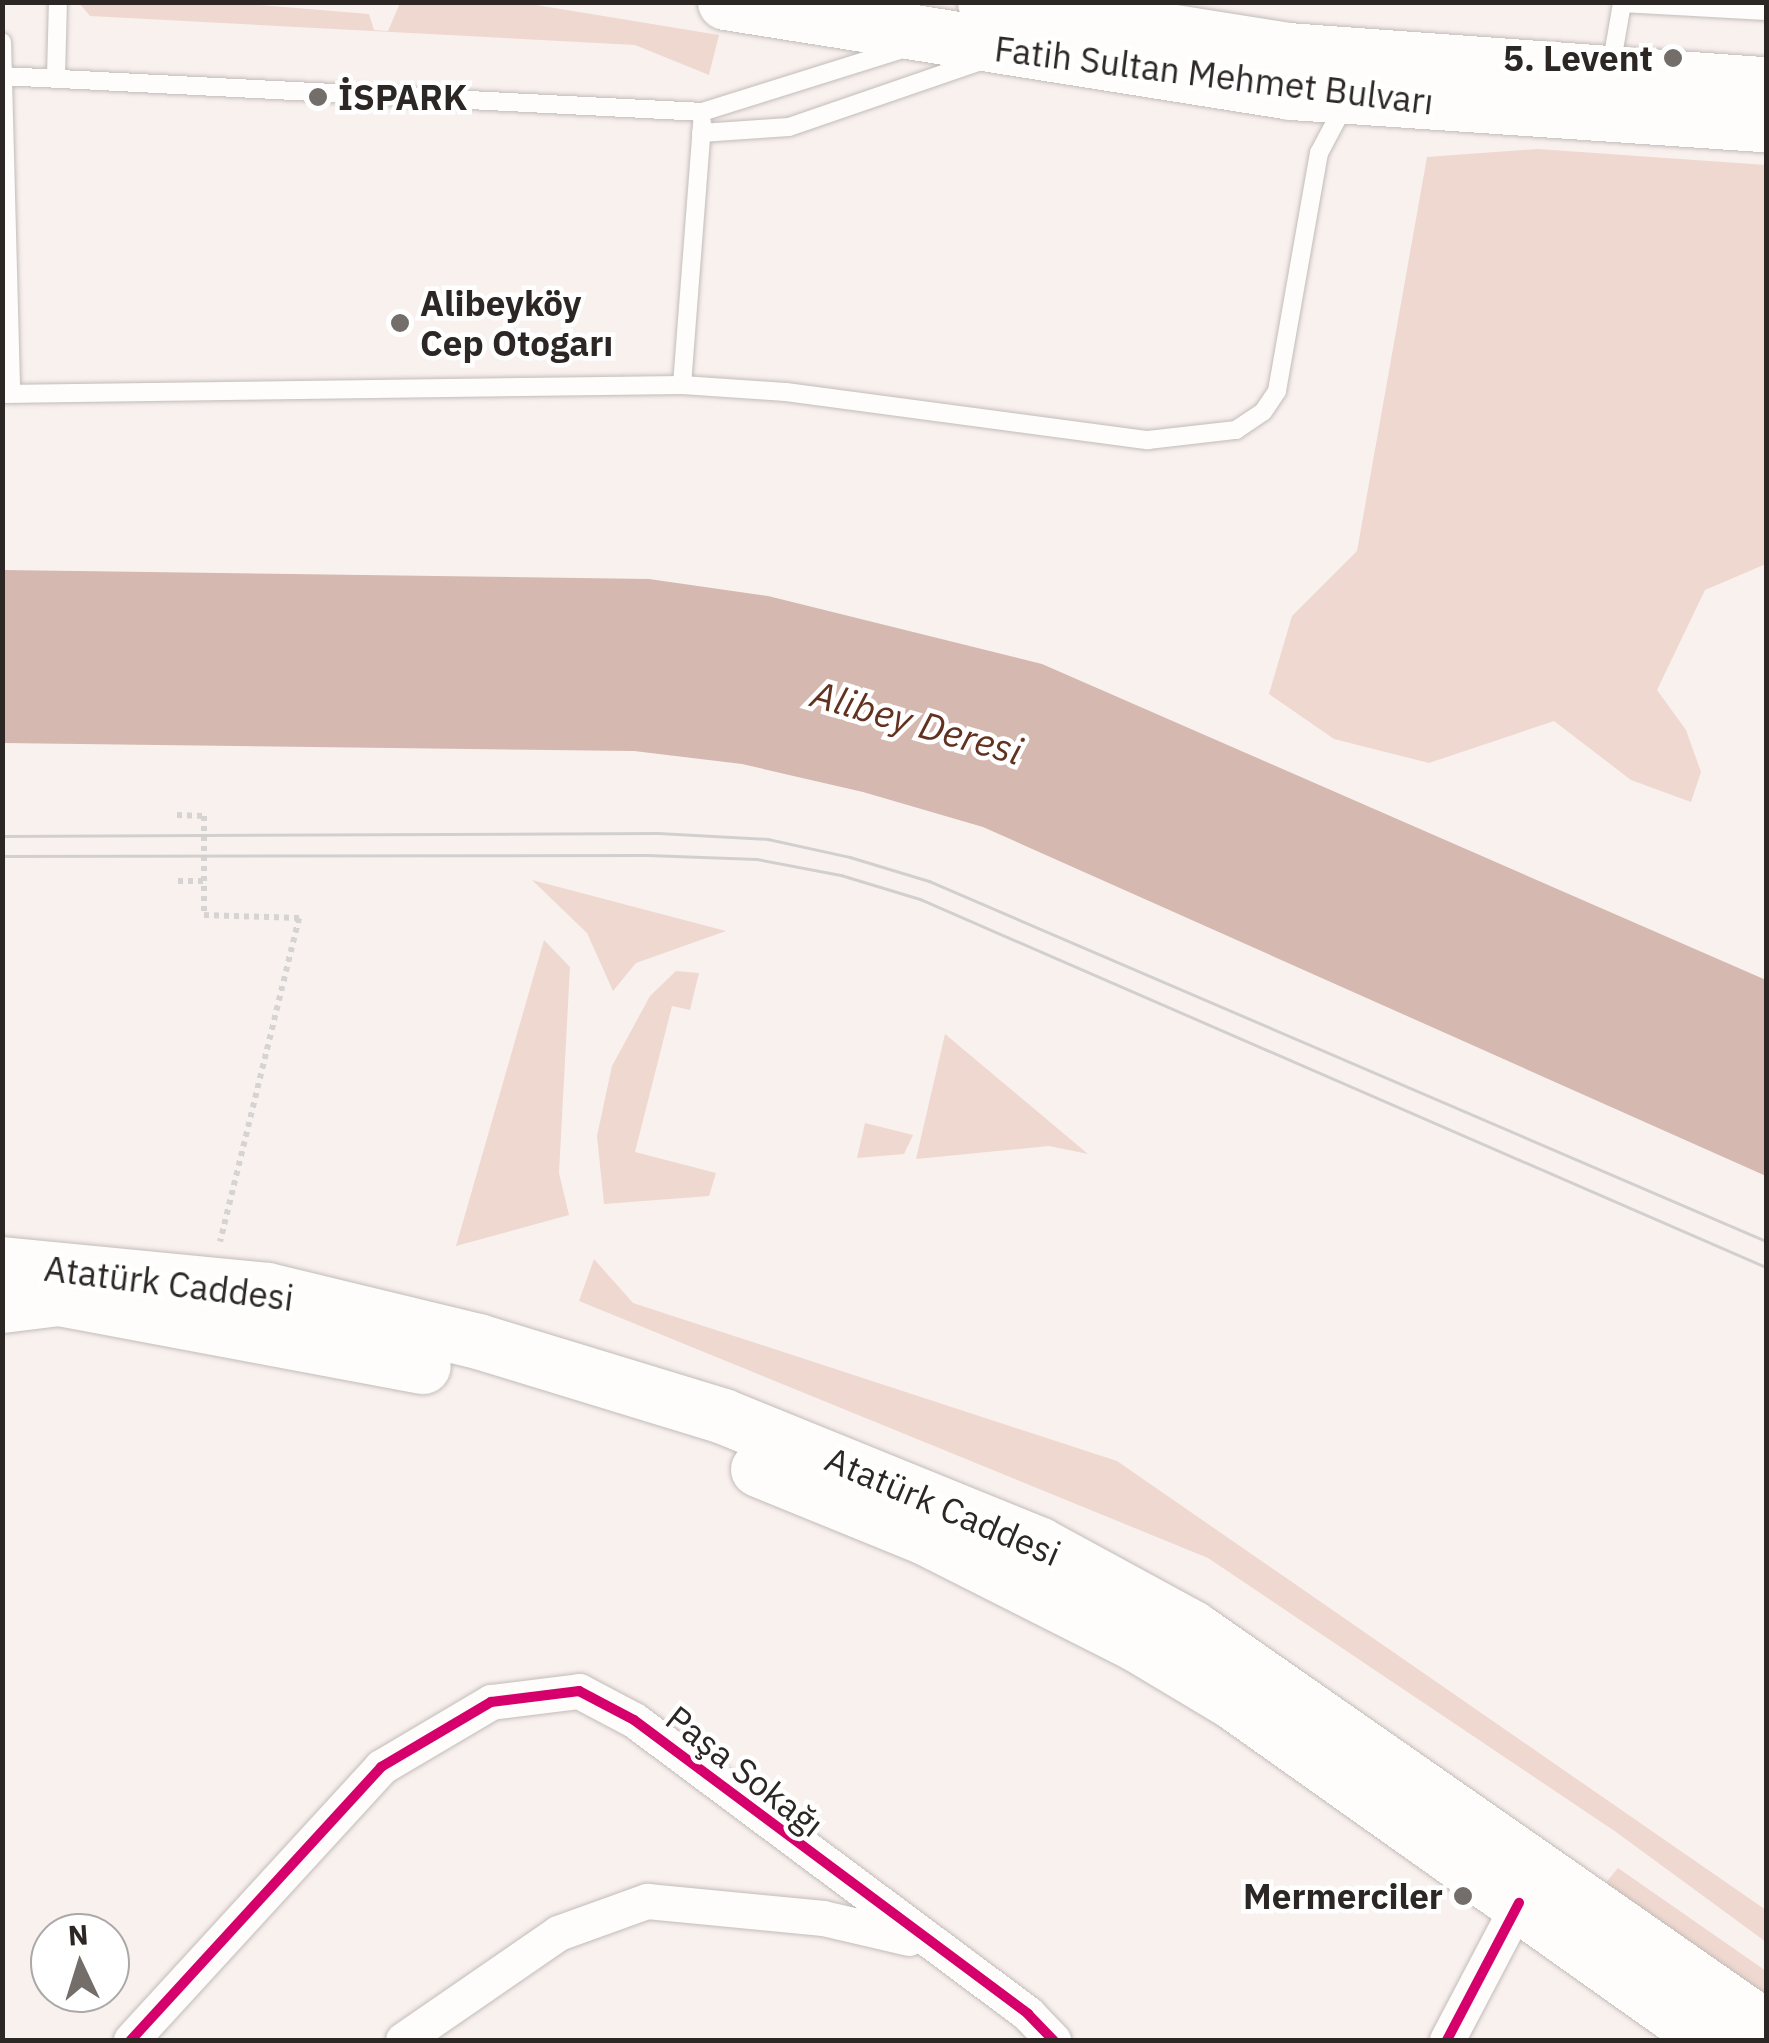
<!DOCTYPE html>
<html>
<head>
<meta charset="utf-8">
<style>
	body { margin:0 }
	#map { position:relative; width:1769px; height:2043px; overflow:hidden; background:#f9f1ee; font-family:"IBM Plex Sans",sans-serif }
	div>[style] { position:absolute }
	.green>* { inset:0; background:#efd8d0 }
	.water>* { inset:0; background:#d5b8af }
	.path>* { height:6px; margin-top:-3px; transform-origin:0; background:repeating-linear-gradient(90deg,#d6d4d3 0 5px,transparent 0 10px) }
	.roads { filter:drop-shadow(0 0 2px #c2bcb9) drop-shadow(0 0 2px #c2bcb9) }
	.lane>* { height:18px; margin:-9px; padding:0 9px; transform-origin:9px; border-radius:9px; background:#fefdfc }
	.street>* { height:35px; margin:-17.5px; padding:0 17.5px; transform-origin:17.5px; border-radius:17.5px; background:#fefdfc }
	.primary>* { height:55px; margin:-27.5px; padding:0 27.5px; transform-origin:27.5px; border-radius:27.5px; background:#fefdfc }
	.tram>* { height:2.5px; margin:-1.25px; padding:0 1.25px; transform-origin:1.25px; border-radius:1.25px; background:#d2d0cf }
	.cycleway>* { height:10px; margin:-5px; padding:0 5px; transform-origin:5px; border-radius:5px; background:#d6006c }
	.dots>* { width:28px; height:28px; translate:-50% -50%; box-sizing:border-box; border:5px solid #fff; border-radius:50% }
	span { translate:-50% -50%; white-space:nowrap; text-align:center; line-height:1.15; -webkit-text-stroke:9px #fff; paint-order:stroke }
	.poi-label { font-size:35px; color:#2c2725; font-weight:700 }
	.right { translate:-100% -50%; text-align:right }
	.left { translate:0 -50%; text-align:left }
	.street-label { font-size:35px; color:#2c2725 }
	.water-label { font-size:38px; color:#62311f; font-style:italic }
	.frame { position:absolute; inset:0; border:5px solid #2c2725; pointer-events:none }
	.north { position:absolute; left:30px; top:1913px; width:100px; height:100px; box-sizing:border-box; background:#fff; border:2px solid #aba9a8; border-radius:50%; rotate:356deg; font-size:28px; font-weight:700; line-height:40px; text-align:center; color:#2c2725 }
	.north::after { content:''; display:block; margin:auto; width:35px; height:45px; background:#746e6b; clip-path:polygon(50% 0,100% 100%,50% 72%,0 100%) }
</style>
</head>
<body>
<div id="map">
	<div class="green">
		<i style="clip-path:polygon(235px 3px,369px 14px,374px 30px,388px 31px,400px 3px,524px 3px,719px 35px,709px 75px,635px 45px,90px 16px,79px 3px)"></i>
		<i style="clip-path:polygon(1538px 149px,1766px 165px,1766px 564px,1705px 590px,1657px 690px,1686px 730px,1701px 772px,1691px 802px,1631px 780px,1554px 721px,1429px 763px,1334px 739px,1269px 694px,1292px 616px,1357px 551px,1427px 157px)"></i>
		<i style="clip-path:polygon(532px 880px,726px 931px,636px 963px,613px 991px,587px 933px)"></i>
		<i style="clip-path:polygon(544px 940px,570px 967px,559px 1173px,569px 1215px,456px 1246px)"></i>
		<i style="clip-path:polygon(676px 971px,699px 973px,690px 1010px,672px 1006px,635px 1152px,716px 1173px,709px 1196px,604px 1204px,597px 1136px,612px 1066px,650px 996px)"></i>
		<i style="clip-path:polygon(945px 1034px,1088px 1154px,1049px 1146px,916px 1159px)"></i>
		<i style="clip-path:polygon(865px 1123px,913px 1135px,904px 1154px,857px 1158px)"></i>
		<i style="clip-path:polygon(594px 1259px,633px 1303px,1117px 1461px,1766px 1910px,1766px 1942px,1616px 1832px,1208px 1558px,579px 1301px)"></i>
		<i style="clip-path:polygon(1618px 1868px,1766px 1971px,1766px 1996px,1604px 1885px)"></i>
	</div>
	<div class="water">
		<i style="clip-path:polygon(3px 570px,649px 579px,768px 596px,1042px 664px,1766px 980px,1766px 1176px,983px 827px,863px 792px,742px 764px,634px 751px,3px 743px)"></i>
	</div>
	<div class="path">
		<i style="left:177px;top:815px;width:27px;rotate:2deg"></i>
		<i style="left:204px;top:816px;width:99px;rotate:90deg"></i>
		<i style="left:204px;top:915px;width:95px;rotate:1.8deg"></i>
		<i style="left:299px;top:918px;width:333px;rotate:103.7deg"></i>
		<i style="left:178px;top:881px;width:26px"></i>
	</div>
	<div class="roads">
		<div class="lane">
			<i style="left:2px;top:42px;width:352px;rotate:88.5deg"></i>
			<i style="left:1611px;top:67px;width:65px;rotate:-80.2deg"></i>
			<i style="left:1622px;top:3px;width:144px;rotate:3.2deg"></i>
			<i style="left:2px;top:76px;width:701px;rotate:2.94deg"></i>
			<i style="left:702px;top:112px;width:214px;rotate:-17.4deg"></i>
			<i style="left:56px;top:76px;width:74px;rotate:-88.5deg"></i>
			<i style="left:701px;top:133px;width:88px;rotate:-3.9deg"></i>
			<i style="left:789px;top:127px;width:206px;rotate:-19deg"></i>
			<i style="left:682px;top:385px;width:263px;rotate:-85.6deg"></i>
			<i style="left:2px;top:394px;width:680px;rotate:-0.76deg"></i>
			<i style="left:682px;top:385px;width:104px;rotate:3.9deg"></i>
			<i style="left:786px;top:392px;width:365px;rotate:7.6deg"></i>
			<i style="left:1148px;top:440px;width:89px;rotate:-6.5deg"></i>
			<i style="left:1236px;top:430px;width:32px;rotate:-34deg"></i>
			<i style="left:1263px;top:412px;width:25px;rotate:-56deg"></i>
			<i style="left:1277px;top:391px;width:242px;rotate:-80deg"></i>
			<i style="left:1319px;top:153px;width:58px;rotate:-62.1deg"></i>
		</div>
		<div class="street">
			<i style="left:131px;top:2040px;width:370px;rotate:-47.5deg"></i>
			<i style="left:381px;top:1767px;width:128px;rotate:-30.6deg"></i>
			<i style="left:491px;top:1702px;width:89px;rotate:-7.1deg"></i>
			<i style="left:579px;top:1691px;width:62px;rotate:27.8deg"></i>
			<i style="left:634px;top:1720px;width:492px;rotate:36.7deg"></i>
			<i style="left:1028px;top:2014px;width:36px;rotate:46deg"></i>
			<i style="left:403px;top:2040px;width:188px;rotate:-34.6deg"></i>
			<i style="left:558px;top:1933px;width:95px;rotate:-19.8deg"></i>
			<i style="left:647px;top:1901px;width:177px;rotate:5.5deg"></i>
			<i style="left:823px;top:1918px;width:88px;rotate:13.1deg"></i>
			<i style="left:1447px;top:2040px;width:155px;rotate:-62.3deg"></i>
		</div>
		<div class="primary">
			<i style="left:725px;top:2px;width:573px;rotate:9.03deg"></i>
			<i style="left:1291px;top:92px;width:476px;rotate:3.9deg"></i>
			<i style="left:985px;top:2px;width:306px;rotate:9deg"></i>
			<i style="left:1287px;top:50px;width:480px;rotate:4.1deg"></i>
			<i style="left:2px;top:1264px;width:266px;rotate:5.6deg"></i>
			<i style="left:267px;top:1290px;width:217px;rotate:13.6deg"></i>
			<i style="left:478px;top:1341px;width:256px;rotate:17deg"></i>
			<i style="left:723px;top:1416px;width:342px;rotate:22.1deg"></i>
			<i style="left:1040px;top:1545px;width:173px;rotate:28.6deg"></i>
			<i style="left:1192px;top:1628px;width:700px;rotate:34.87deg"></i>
			<i style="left:2px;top:1305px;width:57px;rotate:-7deg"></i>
			<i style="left:59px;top:1298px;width:370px;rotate:10.6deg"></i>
			<i style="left:758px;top:1469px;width:183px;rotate:22.2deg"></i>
			<i style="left:927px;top:1538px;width:233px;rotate:26.8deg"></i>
			<i style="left:1135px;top:1643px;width:113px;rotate:30.9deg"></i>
			<i style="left:1232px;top:1701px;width:586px;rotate:35.34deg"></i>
		</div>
	</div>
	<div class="tram">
		<i style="left:2px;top:836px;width:656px;rotate:-0.26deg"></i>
		<i style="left:658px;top:833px;width:110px;rotate:3.1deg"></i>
		<i style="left:768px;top:839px;width:84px;rotate:12.4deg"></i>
		<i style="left:850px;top:857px;width:83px;rotate:16.9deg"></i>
		<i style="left:929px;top:881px;width:911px;rotate:23.27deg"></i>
		<i style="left:2px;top:856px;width:645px;rotate:-0.09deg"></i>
		<i style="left:647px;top:855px;width:110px;rotate:2.1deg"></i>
		<i style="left:757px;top:859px;width:86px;rotate:10.8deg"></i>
		<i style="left:841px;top:875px;width:83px;rotate:16.9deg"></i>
		<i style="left:920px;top:899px;width:923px;rotate:23.51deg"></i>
	</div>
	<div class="cycleway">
		<i style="left:131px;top:2040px;width:370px;rotate:-47.5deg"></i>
		<i style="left:381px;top:1767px;width:128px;rotate:-30.6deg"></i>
		<i style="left:491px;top:1702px;width:89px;rotate:-7.1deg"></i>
		<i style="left:579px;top:1691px;width:62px;rotate:27.8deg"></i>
		<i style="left:634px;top:1720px;width:492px;rotate:36.7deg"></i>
		<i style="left:1028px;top:2014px;width:36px;rotate:46deg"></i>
		<i style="left:1447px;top:2040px;width:155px;rotate:-62.3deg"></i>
	</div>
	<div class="dots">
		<i style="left:1673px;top:58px;background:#746e6b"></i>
		<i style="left:318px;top:97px;background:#746e6b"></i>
		<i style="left:400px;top:323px;background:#746e6b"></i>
		<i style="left:1463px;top:1896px;background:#746e6b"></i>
	</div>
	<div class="poi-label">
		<span class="right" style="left:1653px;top:58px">5. Levent</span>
		<span class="left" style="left:338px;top:97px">İSPARK</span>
		<span class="left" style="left:420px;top:323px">Alibeyköy<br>Cep Otogarı</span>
		<span class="right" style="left:1443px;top:1896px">Mermerciler</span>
	</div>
	<div class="street-label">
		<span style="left:1214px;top:75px;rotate:7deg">Fatih Sultan Mehmet Bulvarı</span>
		<span style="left:169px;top:1283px;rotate:7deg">Atatürk Caddesi</span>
		<span style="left:943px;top:1506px;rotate:23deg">Atatürk Caddesi</span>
		<span style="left:745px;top:1771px;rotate:38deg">Paşa Sokağı</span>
	</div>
	<div class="water-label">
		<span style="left:917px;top:722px;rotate:16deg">Alibey Deresi</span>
	</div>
	<div class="frame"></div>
	<div class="north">N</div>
</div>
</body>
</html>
